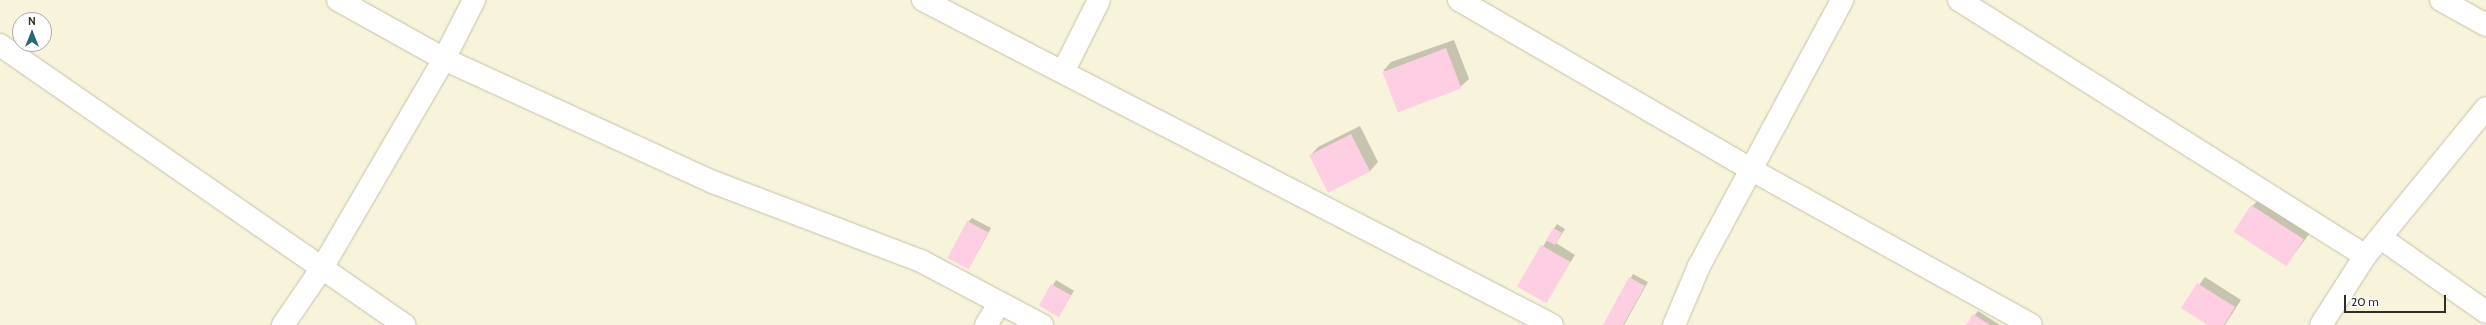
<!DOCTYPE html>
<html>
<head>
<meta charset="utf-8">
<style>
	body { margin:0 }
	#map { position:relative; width:2486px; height:325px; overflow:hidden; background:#f8f4db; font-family:Cabin,sans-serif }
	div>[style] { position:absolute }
	.shadow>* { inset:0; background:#0003; transform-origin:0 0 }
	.building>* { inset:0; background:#fecfe2; transform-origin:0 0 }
	.roads { filter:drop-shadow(0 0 1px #c5c1a9) drop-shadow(0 0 1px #c5c1a9) }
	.minor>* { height:22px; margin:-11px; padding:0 11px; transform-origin:11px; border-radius:11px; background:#fff }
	span { translate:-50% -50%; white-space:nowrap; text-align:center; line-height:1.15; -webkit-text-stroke:3px #fff; paint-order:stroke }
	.north { position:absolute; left:12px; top:12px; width:40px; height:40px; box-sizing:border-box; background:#fff; border:1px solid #acaba8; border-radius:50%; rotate:0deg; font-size:11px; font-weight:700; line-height:16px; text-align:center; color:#302e25 }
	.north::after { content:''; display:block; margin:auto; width:14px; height:18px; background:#28667d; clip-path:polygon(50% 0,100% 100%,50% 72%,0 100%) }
	.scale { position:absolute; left:2344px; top:295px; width:102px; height:18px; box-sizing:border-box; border:2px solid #302e25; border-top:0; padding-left:5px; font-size:12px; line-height:14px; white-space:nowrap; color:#302e25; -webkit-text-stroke:3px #fff; paint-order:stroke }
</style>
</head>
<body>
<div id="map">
	<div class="shadow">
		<i style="clip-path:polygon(1454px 40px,1469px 79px,1460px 87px,1383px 71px,1391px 62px)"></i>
		<i style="clip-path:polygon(1360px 126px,1378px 162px,1370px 171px,1328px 192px,1310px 156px,1318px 147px)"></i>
		<i style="clip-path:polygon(2259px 200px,2310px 233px,2286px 265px,2252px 206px)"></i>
		<i style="clip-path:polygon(972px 218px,991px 228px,969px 268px,968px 222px)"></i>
		<i style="clip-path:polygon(1557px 224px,1565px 229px,1556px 243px,1575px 255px,1545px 302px,1518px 286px)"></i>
		<i style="clip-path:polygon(1633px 274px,1648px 282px,1624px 325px,1604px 325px)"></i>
		<i style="clip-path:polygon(2205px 277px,2241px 300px,2225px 325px,2209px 325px,2182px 308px)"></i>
		<i style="left:1056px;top:280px;width:21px;height:30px;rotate:31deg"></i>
		<i style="clip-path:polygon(1978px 311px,2000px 325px,1967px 325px)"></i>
	</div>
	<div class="building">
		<i style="left:1446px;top:48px;width:43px;height:68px;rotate:69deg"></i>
		<i style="left:1351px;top:134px;width:42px;height:47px;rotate:63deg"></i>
		<i style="left:2251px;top:205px;width:63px;height:32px;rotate:33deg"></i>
		<i style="left:967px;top:221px;width:24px;height:42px;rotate:28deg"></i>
		<i style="left:1553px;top:228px;width:10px;height:14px;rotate:29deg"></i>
		<i style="left:1541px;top:245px;width:34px;height:48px;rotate:30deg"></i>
		<i style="clip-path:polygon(1629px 277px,1645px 286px,1623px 325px,1603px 325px)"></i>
		<i style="clip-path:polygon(2197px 283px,2235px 307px,2224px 325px,2208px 325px,2181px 308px)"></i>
		<i style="left:1051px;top:284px;width:23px;height:25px;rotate:29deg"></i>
		<i style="clip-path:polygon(1973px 314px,1990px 325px,1966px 325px)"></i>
	</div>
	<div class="roads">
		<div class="minor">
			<i style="left:338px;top:0;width:121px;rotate:29.1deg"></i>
			<i style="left:444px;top:59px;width:296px;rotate:24.6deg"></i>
			<i style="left:713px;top:182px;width:222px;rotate:20.8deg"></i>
			<i style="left:921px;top:261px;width:137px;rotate:27.9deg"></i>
			<i style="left:923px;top:0;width:708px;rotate:27.33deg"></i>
			<i style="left:1459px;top:0;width:337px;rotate:30.1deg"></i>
			<i style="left:1750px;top:169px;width:321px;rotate:29deg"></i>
			<i style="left:1959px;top:0;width:480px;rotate:32.2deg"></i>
			<i style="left:2441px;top:0;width:51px;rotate:29.1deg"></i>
			<i style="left:0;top:45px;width:492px;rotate:34.7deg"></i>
			<i style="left:1063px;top:72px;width:80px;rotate:-63.4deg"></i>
			<i style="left:2381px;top:238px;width:128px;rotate:35.2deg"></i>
			<i style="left:283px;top:325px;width:69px;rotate:-55.6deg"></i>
			<i style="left:322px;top:268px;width:242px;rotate:-59.7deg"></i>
			<i style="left:444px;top:59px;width:66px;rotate:-63deg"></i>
			<i style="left:986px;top:325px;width:26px;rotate:-58deg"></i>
			<i style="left:1674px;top:325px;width:64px;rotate:-67deg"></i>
			<i style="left:1699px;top:266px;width:302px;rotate:-61.7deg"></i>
			<i style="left:2321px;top:325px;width:82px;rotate:-57.5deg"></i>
			<i style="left:2365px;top:256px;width:191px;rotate:-50.7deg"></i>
		</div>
	</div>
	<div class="north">N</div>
	<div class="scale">20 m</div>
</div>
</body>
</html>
